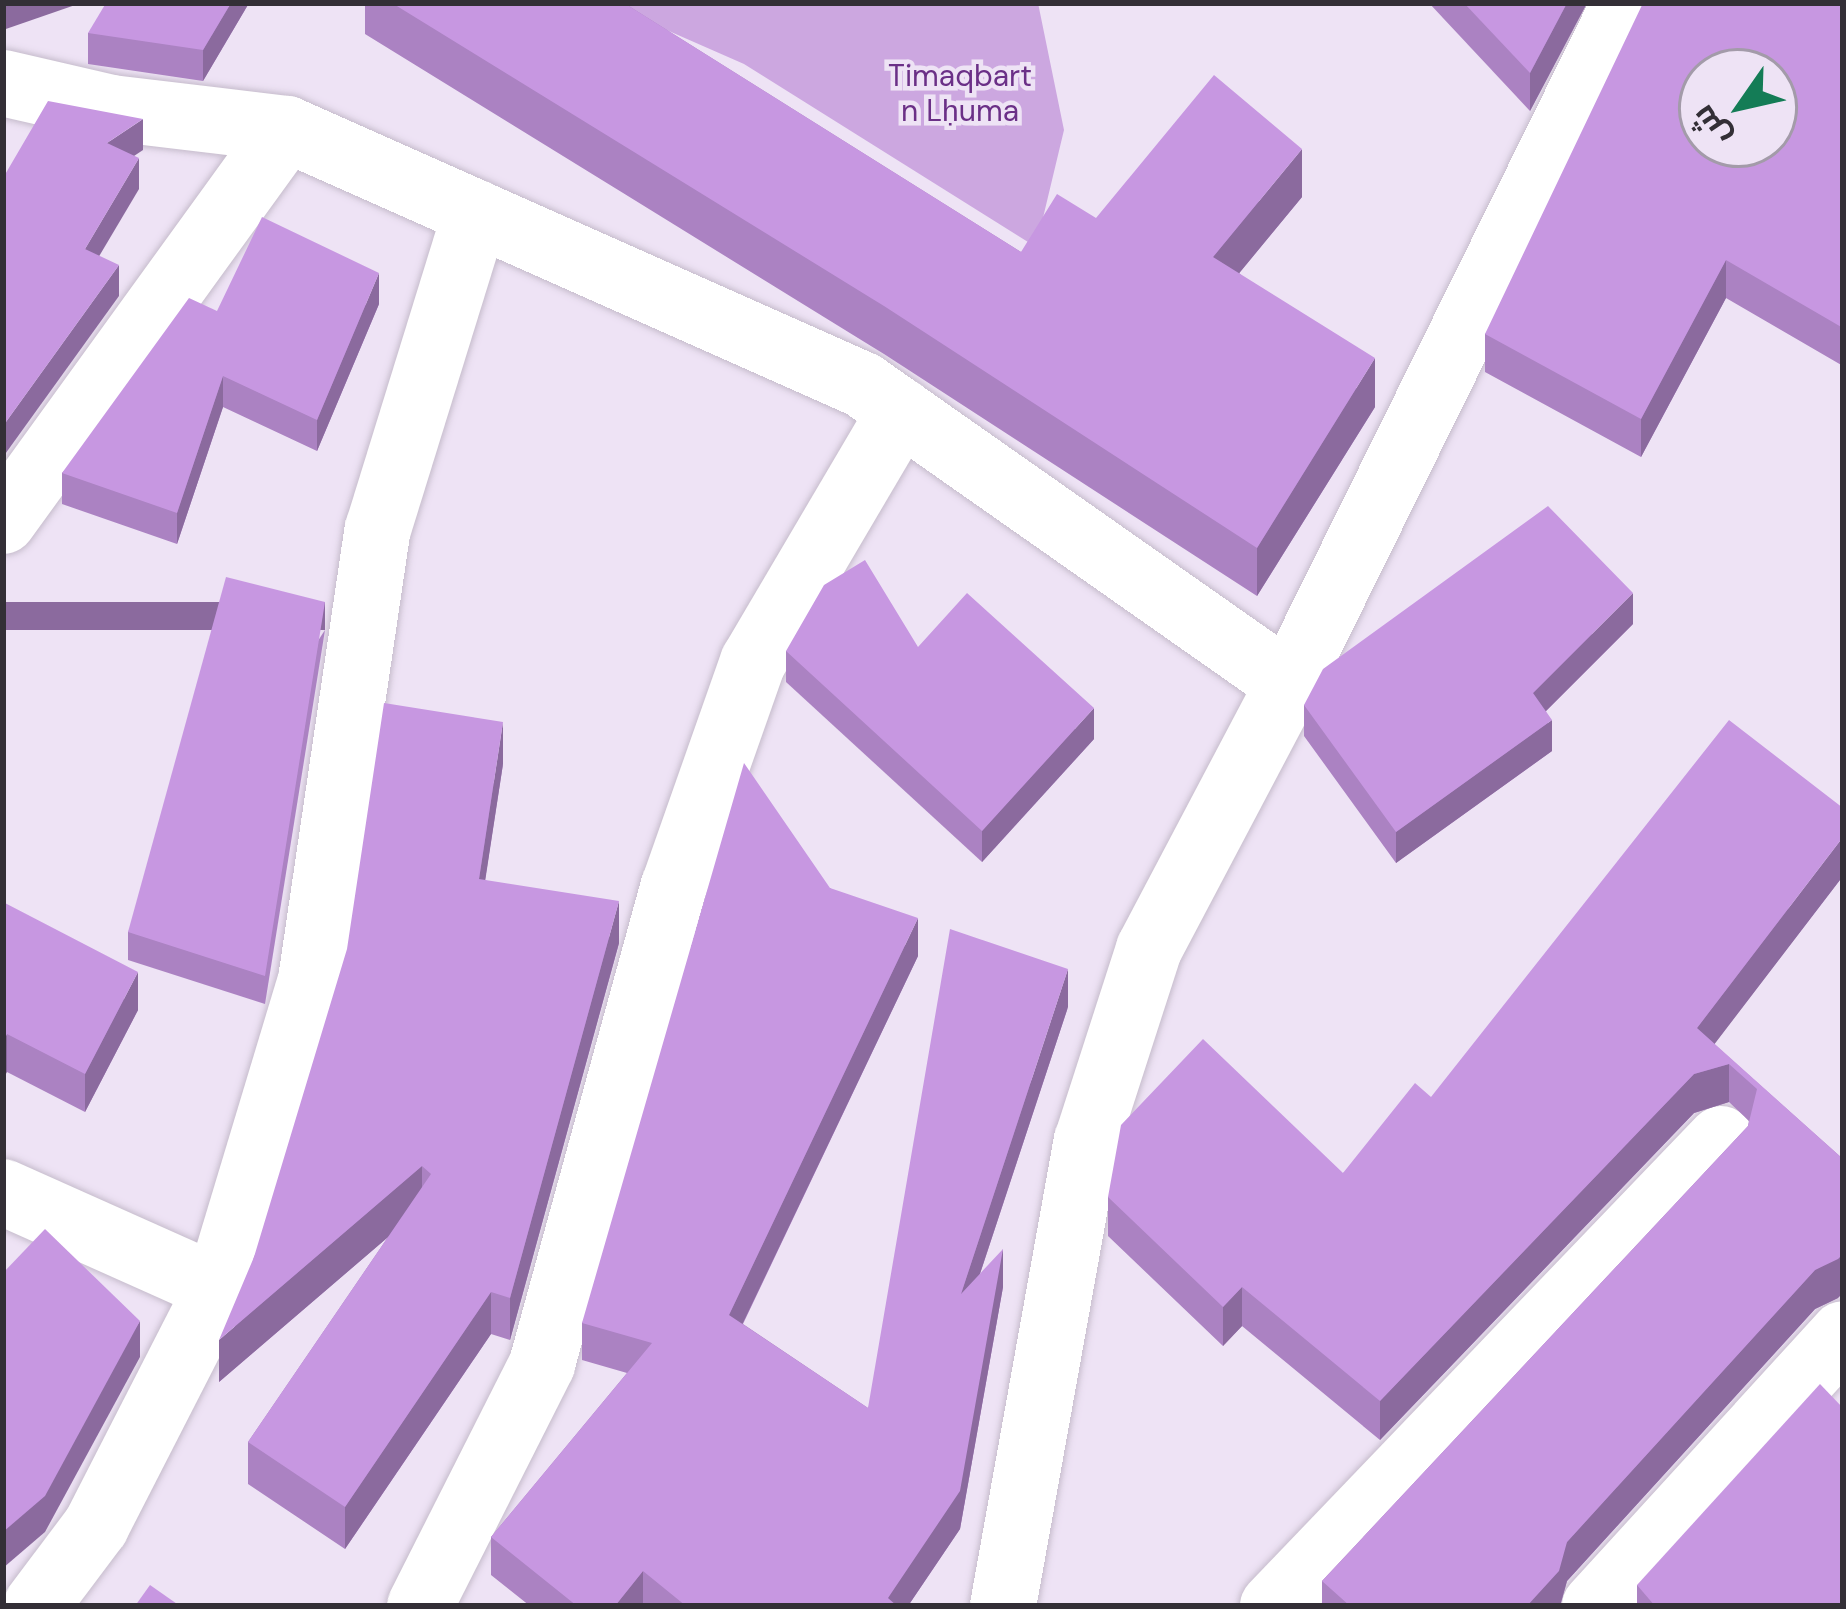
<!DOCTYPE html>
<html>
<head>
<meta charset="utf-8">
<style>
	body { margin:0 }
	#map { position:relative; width:1846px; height:1609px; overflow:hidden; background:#eee3f5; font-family:"DM Sans",Cairo,sans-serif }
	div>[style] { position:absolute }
	.green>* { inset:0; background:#cca7e0 }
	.roads { filter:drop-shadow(0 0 3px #c6bccc) drop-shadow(0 0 3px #c6bccc) }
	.minor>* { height:66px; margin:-33px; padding:0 33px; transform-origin:33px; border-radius:33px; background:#fff }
	.wall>* { inset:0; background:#ab82c2 }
	.shaded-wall>* { inset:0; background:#8b6a9e; transform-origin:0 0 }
	.building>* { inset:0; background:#c797e1 }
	span { translate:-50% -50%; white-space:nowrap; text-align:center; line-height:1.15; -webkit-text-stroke:9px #eee3f5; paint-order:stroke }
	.park-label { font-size:30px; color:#6b3087 }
	.frame { position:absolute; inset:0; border:6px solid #332f36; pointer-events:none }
	.north { position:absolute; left:1678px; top:48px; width:120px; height:120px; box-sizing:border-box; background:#eee3f5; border:3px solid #a39ba9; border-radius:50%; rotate:236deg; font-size:33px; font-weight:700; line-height:48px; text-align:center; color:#332f36 }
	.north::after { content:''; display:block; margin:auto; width:42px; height:54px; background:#147c56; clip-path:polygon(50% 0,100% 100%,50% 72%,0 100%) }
</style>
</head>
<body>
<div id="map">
	<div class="green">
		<i style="clip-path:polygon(605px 3px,1038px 3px,1064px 130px,1036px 247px,744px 64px)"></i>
	</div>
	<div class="roads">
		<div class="minor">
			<i style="left:3px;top:83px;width:111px;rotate:13deg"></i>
			<i style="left:111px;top:108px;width:177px;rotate:6.8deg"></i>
			<i style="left:3px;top:521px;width:484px;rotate:-54.1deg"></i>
			<i style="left:287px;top:129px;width:630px;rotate:23.96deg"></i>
			<i style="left:863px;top:385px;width:520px;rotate:35.06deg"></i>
			<i style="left:3px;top:1192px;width:235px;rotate:24.1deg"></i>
			<i style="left:36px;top:1606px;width:100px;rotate:-53.1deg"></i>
			<i style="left:96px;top:1526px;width:267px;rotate:-62.9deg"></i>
			<i style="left:218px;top:1288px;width:322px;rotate:-73.2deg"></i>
			<i style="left:311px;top:980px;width:456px;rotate:-81.6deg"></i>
			<i style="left:378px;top:529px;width:331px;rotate:-72.8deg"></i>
			<i style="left:420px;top:1606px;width:271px;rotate:-63.2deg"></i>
			<i style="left:542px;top:1364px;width:496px;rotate:-74.6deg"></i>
			<i style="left:674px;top:886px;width:238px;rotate:-70.6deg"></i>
			<i style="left:753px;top:662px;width:291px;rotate:-59.5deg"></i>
			<i style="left:1003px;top:1606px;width:473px;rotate:-79.8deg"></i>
			<i style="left:1087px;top:1141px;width:202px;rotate:-72.1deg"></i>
			<i style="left:1149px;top:949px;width:300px;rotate:-62.2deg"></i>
			<i style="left:1289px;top:684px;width:759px;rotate:-63.74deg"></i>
			<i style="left:1273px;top:1606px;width:647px;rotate:-46.19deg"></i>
			<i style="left:1595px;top:1606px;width:368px;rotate:-47.6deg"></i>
		</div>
	</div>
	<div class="wall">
		<i style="clip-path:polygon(249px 3px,203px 81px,88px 64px,88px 33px)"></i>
		<i style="clip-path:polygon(365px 3px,624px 3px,1021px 252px,1096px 218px,1302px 197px,1239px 273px,1375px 407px,1257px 596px,884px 354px,365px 34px)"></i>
		<i style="clip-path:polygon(1429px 3px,1587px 3px,1530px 111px)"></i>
		<i style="clip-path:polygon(1843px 3px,1843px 366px,1726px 298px,1641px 457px,1485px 372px,1485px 334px)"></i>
		<i style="clip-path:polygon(379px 304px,317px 451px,223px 407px,177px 544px,62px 504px,62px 473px,217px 311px)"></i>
		<i style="clip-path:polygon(1633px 624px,1546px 711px,1552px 751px,1396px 863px,1304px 736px,1304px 705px)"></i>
		<i style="clip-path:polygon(325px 630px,265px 1004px,128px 960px,128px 932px)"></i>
		<i style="clip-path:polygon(918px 647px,1094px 739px,982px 862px,786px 682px,786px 651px)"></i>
		<i style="clip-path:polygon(503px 764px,485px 880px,619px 943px,510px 1340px,491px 1334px,345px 1549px,248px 1484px,248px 1442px,388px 1237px,219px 1382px,254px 1257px)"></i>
		<i style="clip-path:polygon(1843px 876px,1714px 1044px,1843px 1159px,1838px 1298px,1815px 1309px,1567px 1581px,1560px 1606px,1322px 1606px,1322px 1581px,1748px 1126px,1749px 1121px,1729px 1102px,1694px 1113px,1380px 1440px,1242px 1326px,1223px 1346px,1108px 1236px,1108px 1197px,1343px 1173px)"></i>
		<i style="clip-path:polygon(830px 888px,918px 956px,743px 1324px,868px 1408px,1068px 1007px,980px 1274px,1003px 1287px,960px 1529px,908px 1606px,530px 1606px,491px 1575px,491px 1537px,627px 1373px,582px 1360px,582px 1323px)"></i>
		<i style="clip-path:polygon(3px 902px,138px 1010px,85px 1112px,7px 1072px)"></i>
		<i style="clip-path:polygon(1637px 1585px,1843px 1606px,1637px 1606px)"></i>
	</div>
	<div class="shaded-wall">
		<i style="clip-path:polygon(3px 3px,81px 3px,3px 30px)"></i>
		<i style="clip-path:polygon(231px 3px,249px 3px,203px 81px,203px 50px)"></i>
		<i style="clip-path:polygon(1567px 3px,1587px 3px,1530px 111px,1530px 73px)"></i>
		<i style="clip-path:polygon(143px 119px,143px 150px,107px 174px,107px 143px)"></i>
		<i style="clip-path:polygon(1302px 149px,1302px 197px,1213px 305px,1213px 257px)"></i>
		<i style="clip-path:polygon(139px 158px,139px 189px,85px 280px,85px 249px)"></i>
		<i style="clip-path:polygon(1726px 260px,1726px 298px,1641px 457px,1641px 419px)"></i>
		<i style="clip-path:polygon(119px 265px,119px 296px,3px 457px,3px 426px)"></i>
		<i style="clip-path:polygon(379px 273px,379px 304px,317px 451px,317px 420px)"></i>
		<i style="clip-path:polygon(1375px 358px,1375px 407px,1257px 596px,1257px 548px)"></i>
		<i style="clip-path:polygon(223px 376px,223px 407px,177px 544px,177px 513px)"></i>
		<i style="clip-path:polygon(1633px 593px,1633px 624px,1533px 724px,1533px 693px)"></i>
		<i style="left:325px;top:602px;width:28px;height:379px;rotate:90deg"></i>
		<i style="clip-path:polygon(1094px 708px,1094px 739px,982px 862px,982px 831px)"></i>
		<i style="clip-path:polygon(1552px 720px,1552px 751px,1396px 863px,1396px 832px)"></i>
		<i style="clip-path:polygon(503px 722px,503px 764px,479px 921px,479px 879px)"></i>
		<i style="clip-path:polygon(1843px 837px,1843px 876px,1697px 1067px,1697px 1028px)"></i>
		<i style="clip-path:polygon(619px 901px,619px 943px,510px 1340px,510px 1298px)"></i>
		<i style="clip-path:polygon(918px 918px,918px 956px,729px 1352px,729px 1315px)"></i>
		<i style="clip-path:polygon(1068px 969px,1068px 1007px,961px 1331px,961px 1294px)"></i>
		<i style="clip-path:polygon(138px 972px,138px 1010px,85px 1112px,85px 1074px)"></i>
		<i style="clip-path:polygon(7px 1034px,7px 1072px,3px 1079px,3px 1042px)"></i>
		<i style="clip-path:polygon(1729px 1064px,1729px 1102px,1694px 1113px,1380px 1440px,1380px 1401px,1694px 1074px)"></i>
		<i style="clip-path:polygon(422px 1166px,422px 1208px,219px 1382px,219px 1340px)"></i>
		<i style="clip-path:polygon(1003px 1249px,1003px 1287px,960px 1529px,908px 1606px,888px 1606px,888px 1598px)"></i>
		<i style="clip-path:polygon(1843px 1254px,1843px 1293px,1838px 1298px,1815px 1309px,1567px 1581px,1560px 1606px,1527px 1606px,1567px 1542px,1815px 1270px)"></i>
		<i style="clip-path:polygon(1242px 1287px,1242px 1326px,1223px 1346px,1223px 1307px)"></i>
		<i style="clip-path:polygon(491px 1292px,491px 1334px,345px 1549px,345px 1507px)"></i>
		<i style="clip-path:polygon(140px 1321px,140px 1357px,45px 1532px,3px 1568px,3px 1532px)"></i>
		<i style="clip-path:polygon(643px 1571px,643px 1606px,615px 1606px)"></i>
	</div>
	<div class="building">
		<i style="clip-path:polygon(106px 3px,231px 3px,203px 50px,88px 33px)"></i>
		<i style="clip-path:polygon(392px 3px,624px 3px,1021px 252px,1057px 194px,1096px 218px,1214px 75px,1302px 149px,1213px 257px,1375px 358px,1257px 548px,884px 306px)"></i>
		<i style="clip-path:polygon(1464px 3px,1567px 3px,1530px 73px)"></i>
		<i style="clip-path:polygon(evenodd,1643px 3px,1843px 3px,1843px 328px,1726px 260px,1641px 419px,1485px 334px,1643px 3px,1702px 72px,1774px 72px,1774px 144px,1702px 144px,1702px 72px)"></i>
		<i style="clip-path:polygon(48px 101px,143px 119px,107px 143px,139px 158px,85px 249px,119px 265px,3px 426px,3px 178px)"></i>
		<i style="clip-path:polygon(262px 217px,379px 273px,317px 420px,223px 376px,177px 513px,62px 473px,189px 298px,217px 311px)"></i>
		<i style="clip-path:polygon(1548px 506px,1633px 593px,1533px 693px,1552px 720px,1396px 832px,1304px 705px,1323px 669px)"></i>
		<i style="clip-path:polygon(865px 560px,918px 647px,967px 593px,1094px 708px,982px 831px,786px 651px,824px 585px)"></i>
		<i style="clip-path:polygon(226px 577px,325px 602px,265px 976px,128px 932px)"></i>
		<i style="clip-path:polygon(384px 703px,503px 722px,479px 879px,619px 901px,510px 1298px,491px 1292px,345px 1507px,248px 1442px,431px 1174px,422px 1166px,219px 1340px,254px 1257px,347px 949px)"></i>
		<i style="clip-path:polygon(1729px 720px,1843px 808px,1843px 837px,1697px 1028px,1843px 1159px,1843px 1254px,1838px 1259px,1815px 1270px,1567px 1542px,1559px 1571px,1527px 1606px,1350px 1606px,1322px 1581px,1748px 1126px,1757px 1089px,1729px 1064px,1694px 1074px,1380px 1401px,1242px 1287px,1223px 1307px,1108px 1197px,1121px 1125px,1203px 1039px,1343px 1173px,1415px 1083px,1431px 1097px)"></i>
		<i style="clip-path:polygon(744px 763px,830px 888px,918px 918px,729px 1315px,868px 1408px,950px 929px,1068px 969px,961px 1294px,1003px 1249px,960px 1491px,888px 1598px,897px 1606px,686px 1606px,643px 1571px,615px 1606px,577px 1606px,491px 1537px,652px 1343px,582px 1323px)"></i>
		<i style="clip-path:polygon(3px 902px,138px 972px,85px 1074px,7px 1034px,3px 1042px)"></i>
		<i style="clip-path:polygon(45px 1229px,140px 1321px,45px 1496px,3px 1532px,3px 1273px)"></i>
		<i style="clip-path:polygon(1820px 1384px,1843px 1408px,1843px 1606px,1655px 1606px,1637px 1585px)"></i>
		<i style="clip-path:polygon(150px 1585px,180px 1606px,135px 1606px)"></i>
	</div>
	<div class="park-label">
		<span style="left:960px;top:93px">Timaqbart<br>n Lḥuma</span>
	</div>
	<div class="frame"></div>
	<div class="north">ش</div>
</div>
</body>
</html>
